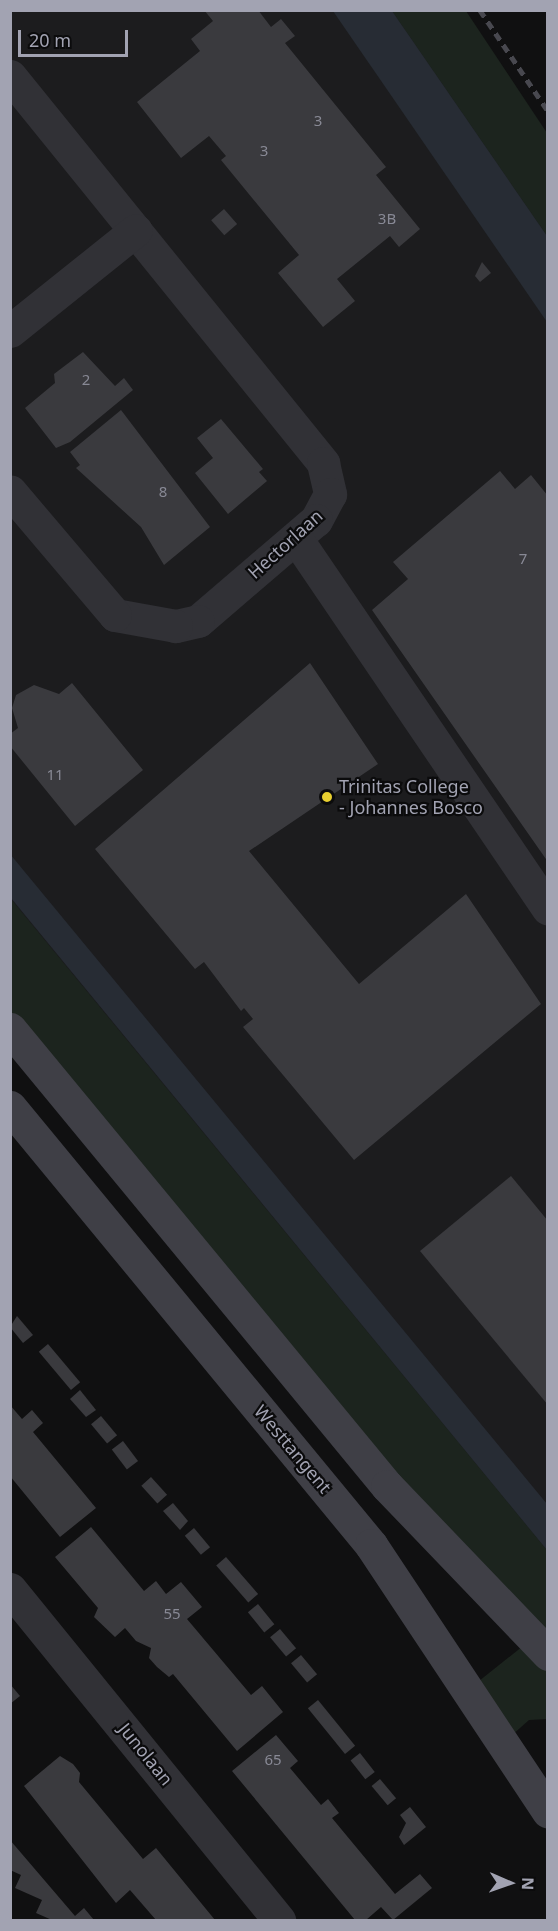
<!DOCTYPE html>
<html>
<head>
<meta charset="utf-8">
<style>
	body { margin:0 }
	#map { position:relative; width:558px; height:1931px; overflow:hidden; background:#101011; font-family:"Noto Sans",sans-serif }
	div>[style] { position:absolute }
	.built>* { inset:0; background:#1c1c1e }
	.green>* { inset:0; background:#1c241e }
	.water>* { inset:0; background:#272c34 }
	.building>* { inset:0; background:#3a3a3e; transform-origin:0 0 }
	.street>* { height:33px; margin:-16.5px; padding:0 16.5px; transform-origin:16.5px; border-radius:16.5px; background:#313136 }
	.secondary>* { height:33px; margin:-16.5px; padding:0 16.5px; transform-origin:16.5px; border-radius:16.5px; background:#3f3f46 }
	.rail>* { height:4.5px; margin-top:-2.25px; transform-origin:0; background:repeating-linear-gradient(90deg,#48484f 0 8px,transparent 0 14px) }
	.dots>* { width:16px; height:16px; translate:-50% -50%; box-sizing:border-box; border:3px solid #0b0b0c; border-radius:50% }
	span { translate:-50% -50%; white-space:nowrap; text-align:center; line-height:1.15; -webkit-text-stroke:4.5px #0b0b0c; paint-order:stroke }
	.number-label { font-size:15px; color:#888995 }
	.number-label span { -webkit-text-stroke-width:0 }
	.street-label { font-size:18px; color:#a2a3b2 }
	.poi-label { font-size:18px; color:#a2a3b2 }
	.left { translate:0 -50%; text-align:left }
	.frame { position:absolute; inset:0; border:12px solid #a2a3b2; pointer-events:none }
	.north { position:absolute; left:480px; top:1853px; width:60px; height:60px; -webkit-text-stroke:4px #0b0b0c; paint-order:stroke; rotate:92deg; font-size:16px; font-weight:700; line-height:24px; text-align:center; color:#a2a3b2 }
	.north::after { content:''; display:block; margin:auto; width:21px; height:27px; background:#a2a3b2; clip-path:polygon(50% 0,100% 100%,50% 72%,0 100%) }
	.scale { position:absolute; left:18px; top:30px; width:110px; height:27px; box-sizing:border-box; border:3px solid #a2a3b2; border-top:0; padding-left:8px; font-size:18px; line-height:21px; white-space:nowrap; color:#a2a3b2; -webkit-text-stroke:4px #0b0b0c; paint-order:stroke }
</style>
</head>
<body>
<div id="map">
	<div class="built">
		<i style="clip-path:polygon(10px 11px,446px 11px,547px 159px,547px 1608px,11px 972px)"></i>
	</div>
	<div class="green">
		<i style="clip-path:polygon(392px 11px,466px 11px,547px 133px,547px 236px)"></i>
		<i style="clip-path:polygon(10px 898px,547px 1550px,547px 1641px,319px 1389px,11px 1013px)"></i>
		<i style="clip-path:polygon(523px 1646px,547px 1671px,547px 1719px,529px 1720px,511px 1736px,474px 1685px)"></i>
	</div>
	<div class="water">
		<i style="clip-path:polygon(333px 11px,392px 11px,547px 236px,547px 322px)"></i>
		<i style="clip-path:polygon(10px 854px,547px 1504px,547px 1550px,11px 898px)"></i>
	</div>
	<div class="building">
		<i style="clip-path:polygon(204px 10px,258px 10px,271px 27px,281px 19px,295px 36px,285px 43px,386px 167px,376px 175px,420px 229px,399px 247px,390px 236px,337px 279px,355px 301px,323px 327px,278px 273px,299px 255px,221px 160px,226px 156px,209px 136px,181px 158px,137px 102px,200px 51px,191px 39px,213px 21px)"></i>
		<i style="left:224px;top:209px;width:20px;height:17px;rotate:49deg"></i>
		<i style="clip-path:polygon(482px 262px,491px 273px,480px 282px,475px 276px)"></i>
		<i style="clip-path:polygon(83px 352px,115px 386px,124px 378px,133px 390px,70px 442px,56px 448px,25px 408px,55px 383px,54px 374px)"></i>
		<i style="clip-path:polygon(121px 410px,210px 527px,164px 565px,141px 527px,76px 468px,80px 465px,70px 452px)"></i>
		<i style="clip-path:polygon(221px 419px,263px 469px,259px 472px,267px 481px,228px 514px,195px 473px,213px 458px,197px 438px)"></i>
		<i style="clip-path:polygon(500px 471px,515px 489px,531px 475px,548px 496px,548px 862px,372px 610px,408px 579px,393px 562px)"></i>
		<i style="clip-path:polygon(310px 663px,378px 764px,249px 851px,359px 984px,466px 894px,541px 1004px,354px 1160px,243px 1027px,253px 1019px,244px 1008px,241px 1011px,204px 962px,195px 969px,95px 849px)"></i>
		<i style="clip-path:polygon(72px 683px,143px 770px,75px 826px,10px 746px,10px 734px,18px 728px,12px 708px,16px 695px,34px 685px,59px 694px)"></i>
		<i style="clip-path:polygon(511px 1176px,548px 1221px,548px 1405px,420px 1251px)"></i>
		<i style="clip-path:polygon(17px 1316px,33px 1335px,23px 1343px,10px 1327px)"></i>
		<i style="left:48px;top:1344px;width:50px;height:12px;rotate:50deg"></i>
		<i style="clip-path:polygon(80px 1390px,96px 1410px,86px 1417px,70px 1399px)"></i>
		<i style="clip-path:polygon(10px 1405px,22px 1419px,32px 1410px,43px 1423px,33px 1432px,96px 1508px,60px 1537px,10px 1476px)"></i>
		<i style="left:101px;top:1416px;width:25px;height:13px;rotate:50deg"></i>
		<i style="left:123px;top:1441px;width:25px;height:14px;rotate:53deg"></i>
		<i style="left:151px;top:1477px;width:24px;height:13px;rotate:48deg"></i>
		<i style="clip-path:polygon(173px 1503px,188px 1521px,180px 1530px,163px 1511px)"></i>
		<i style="clip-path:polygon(91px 1527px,144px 1591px,156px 1581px,166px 1594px,181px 1582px,202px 1607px,187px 1619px,251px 1695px,262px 1686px,283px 1712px,237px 1751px,173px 1674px,169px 1677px,157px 1667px,149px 1658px,151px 1648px,136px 1641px,125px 1628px,115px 1637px,94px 1617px,98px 1608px,55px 1557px)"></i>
		<i style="left:194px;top:1528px;width:25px;height:12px;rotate:50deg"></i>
		<i style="left:226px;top:1557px;width:49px;height:13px;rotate:49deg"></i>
		<i style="left:258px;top:1604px;width:26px;height:13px;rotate:51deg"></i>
		<i style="left:280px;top:1629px;width:25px;height:13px;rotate:50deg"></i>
		<i style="left:301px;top:1655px;width:25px;height:13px;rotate:50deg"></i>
		<i style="clip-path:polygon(10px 1684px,20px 1696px,10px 1704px)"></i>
		<i style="left:318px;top:1700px;width:59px;height:13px;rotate:51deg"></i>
		<i style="clip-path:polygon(276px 1735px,298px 1761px,290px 1768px,321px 1805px,328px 1799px,339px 1813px,332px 1818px,395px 1894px,420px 1874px,432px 1888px,393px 1920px,381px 1907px,366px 1920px,355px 1920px,232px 1771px)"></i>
		<i style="left:360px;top:1753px;width:24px;height:12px;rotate:52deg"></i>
		<i style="clip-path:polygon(60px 1756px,73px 1764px,80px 1773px,79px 1782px,143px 1859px,156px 1848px,215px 1920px,156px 1920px,130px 1890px,116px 1903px,24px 1786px)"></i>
		<i style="left:380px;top:1779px;width:25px;height:11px;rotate:50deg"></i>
		<i style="clip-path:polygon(410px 1807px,426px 1827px,404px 1845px,399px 1837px,406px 1823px,400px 1815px)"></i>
		<i style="clip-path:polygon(10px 1840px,75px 1916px,84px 1908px,94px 1920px,52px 1920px,36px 1913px,42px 1900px,15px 1888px,21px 1875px,10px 1870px)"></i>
	</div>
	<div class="street">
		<i style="left:10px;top:76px;width:498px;rotate:51deg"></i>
		<i style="left:323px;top:463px;width:32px;rotate:77deg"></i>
		<i style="left:330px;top:494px;width:30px;rotate:118deg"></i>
		<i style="left:316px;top:520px;width:155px;rotate:139.4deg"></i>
		<i style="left:198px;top:621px;width:23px;rotate:167deg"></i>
		<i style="left:176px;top:626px;width:62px;rotate:-169.8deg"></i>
		<i style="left:115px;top:615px;width:162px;rotate:-130.3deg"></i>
		<i style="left:10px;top:331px;width:161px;rotate:-38.7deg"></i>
		<i style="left:296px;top:538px;width:448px;rotate:55.8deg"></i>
		<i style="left:10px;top:1589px;width:427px;rotate:50.9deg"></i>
	</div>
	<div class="secondary">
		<i style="left:10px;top:1029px;width:592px;rotate:50.48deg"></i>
		<i style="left:387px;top:1486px;width:233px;rotate:46.2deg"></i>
		<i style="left:10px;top:1107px;width:568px;rotate:50.5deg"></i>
		<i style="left:371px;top:1545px;width:320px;rotate:56.4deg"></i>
	</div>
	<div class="rail">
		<i style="left:480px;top:10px;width:122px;rotate:56deg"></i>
	</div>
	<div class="dots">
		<i style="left:327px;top:797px;background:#e9d030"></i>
	</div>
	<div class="number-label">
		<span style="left:318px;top:121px">3</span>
		<span style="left:264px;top:151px">3</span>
		<span style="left:387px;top:219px">3B</span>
		<span style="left:86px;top:380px">2</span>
		<span style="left:163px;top:492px">8</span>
		<span style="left:523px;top:559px">7</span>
		<span style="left:55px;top:775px">11</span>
		<span style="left:172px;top:1614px">55</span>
		<span style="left:273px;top:1760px">65</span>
	</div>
	<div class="street-label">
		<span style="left:285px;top:544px;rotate:-42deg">Hectorlaan</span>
		<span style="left:293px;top:1449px;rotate:50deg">Westtangent</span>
		<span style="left:146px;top:1754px;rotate:51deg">Junolaan</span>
	</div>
	<div class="poi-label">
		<span class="left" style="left:339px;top:797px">Trinitas College<br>- Johannes Bosco</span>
	</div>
	<div class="frame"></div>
	<div class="north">N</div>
	<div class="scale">20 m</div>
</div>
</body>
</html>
